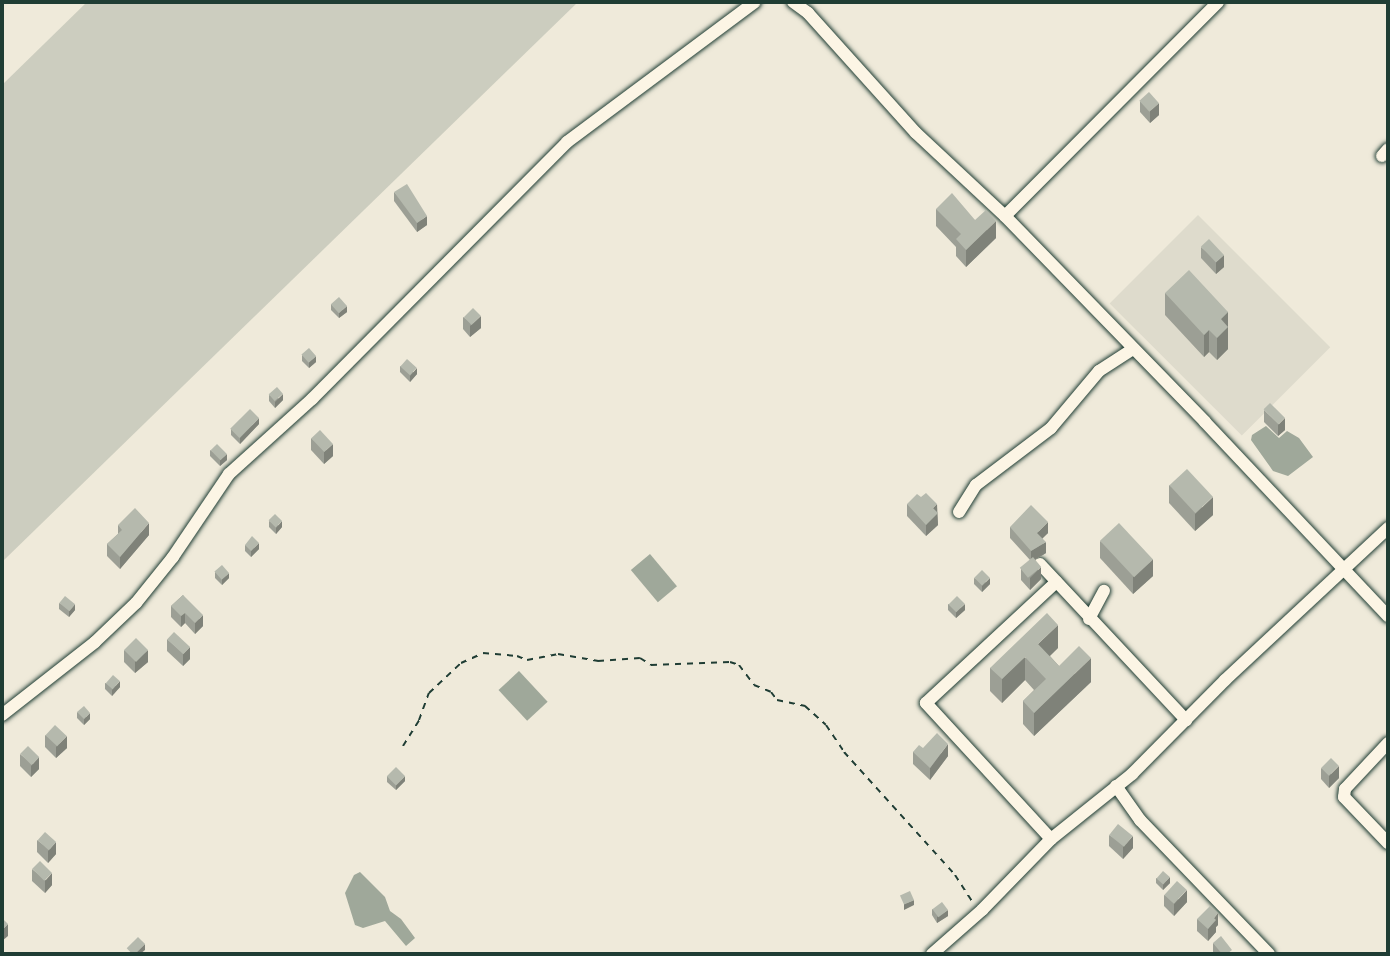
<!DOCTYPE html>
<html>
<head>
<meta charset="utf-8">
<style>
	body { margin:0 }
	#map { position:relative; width:1390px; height:956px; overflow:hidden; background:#efeada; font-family:Delius,sans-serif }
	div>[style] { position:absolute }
	.built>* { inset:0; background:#dedbcc; transform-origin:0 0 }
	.green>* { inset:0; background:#cccdbf }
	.water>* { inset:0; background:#9fa89a; transform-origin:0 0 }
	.path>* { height:2px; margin-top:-1px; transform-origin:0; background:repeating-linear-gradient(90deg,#1f3d34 0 6px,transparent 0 12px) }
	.roads { filter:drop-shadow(0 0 2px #1f3d34) drop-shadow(0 0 2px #1f3d34) }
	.minor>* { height:12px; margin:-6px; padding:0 6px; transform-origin:6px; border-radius:6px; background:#fcf5e5 }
	.wall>* { inset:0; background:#9c9f95 }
	.shaded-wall>* { inset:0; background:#7f8279 }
	.building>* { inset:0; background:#b5b9ad; transform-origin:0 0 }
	span { translate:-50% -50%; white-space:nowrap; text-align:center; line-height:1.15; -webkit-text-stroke:6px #fcf5e5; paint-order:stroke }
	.frame { position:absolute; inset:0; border:4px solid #1f3d34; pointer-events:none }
</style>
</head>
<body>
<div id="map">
	<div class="built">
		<i style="left:1198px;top:215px;width:187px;height:125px;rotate:45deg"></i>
	</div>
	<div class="green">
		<i style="clip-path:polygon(87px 2px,578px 2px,2px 562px,2px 85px)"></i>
	</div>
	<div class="water">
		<i style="clip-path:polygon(1266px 426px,1279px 438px,1287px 431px,1299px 438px,1313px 457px,1288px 476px,1273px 471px,1251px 440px,1252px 435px)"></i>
		<i style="left:650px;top:554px;width:42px;height:25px;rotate:50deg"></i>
		<i style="left:519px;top:671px;width:42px;height:28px;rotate:47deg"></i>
		<i style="clip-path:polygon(360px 872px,385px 897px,390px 911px,401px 919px,415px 938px,406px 946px,385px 921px,363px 928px,355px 925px,345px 893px,354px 875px)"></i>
	</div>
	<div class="path">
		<i style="left:403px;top:746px;width:31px;rotate:-58deg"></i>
		<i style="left:419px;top:720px;width:29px;rotate:-70deg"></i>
		<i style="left:429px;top:693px;width:44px;rotate:-43.2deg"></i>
		<i style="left:461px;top:663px;width:24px;rotate:-24deg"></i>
		<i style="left:483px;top:653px;width:34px;rotate:5deg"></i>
		<i style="left:517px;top:656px;width:11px;rotate:22deg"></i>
		<i style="left:527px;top:660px;width:32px;rotate:-11deg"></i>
		<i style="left:558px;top:654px;width:41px;rotate:9.9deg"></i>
		<i style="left:598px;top:661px;width:42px;rotate:-4.1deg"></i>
		<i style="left:640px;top:658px;width:13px;rotate:32deg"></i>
		<i style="left:651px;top:665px;width:79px;rotate:-2.2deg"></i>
		<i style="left:730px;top:662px;width:9px;rotate:18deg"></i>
		<i style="left:739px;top:665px;width:25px;rotate:53deg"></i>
		<i style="left:754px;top:685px;width:18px;rotate:22deg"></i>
		<i style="left:771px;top:692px;width:10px;rotate:53deg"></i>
		<i style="left:777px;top:700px;width:29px;rotate:12deg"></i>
		<i style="left:805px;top:706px;width:28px;rotate:42deg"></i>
		<i style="left:826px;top:725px;width:32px;rotate:56deg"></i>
		<i style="left:844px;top:752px;width:166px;rotate:47.9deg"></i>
		<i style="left:955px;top:875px;width:31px;rotate:57deg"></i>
	</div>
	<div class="roads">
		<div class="minor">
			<i style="left:793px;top:2px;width:19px;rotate:36deg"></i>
			<i style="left:808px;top:13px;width:161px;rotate:48deg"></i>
			<i style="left:916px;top:133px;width:122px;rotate:43deg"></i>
			<i style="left:1005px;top:216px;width:287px;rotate:45.8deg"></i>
			<i style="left:1205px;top:422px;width:267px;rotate:46.7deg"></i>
			<i style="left:1382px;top:156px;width:9px;rotate:-49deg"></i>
			<i style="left:1005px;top:216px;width:302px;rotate:-45.1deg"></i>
			<i style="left:959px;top:512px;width:32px;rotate:-58deg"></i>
			<i style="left:976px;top:485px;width:94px;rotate:-37.2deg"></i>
			<i style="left:1051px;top:428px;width:75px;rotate:-49.9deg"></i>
			<i style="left:1099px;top:371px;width:40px;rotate:-32.9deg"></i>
			<i style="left:1040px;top:564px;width:214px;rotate:46.9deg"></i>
			<i style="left:1089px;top:619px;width:32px;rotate:-62deg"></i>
			<i style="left:2px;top:715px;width:118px;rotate:-38.1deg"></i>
			<i style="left:95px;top:642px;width:57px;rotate:-43.6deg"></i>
			<i style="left:136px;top:603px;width:59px;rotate:-51.2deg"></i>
			<i style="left:173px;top:557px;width:100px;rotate:-56deg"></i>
			<i style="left:229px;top:474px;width:112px;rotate:-42.1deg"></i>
			<i style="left:312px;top:399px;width:362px;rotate:-45.2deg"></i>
			<i style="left:567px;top:142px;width:234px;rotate:-36.7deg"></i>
			<i style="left:1388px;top:743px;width:63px;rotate:133.1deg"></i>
			<i style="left:1345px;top:789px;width:8px;rotate:97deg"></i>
			<i style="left:1344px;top:797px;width:64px;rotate:46.3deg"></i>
			<i style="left:1116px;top:786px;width:42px;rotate:54.8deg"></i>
			<i style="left:1140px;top:820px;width:186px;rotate:46.1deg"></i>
			<i style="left:1051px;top:839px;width:185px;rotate:-132.6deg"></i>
			<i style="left:926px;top:703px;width:178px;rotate:-42.9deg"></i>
			<i style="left:932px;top:954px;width:67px;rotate:-41.3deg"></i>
			<i style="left:982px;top:910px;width:99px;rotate:-45.8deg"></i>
			<i style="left:1051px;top:839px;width:104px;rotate:-38.7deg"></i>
			<i style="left:1132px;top:774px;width:132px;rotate:-45.3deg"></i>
			<i style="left:1225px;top:680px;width:223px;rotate:-43deg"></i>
		</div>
	</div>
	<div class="wall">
		<i style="clip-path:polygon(1140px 101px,1159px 115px,1150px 123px,1140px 112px)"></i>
		<i style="clip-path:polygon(394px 192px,427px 225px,417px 232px,394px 201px)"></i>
		<i style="clip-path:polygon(936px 209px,975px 220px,996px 238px,966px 267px,956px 256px,956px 247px,936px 226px)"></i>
		<i style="clip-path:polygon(1201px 247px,1224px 267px,1216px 274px,1201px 258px)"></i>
		<i style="clip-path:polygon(1165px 293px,1228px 312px,1228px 349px,1217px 360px,1209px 352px,1204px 357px,1165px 315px)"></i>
		<i style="clip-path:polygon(331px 304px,347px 312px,339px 318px,331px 310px)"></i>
		<i style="clip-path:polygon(463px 317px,481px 328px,470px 337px,463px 329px)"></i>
		<i style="clip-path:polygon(302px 355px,316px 362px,309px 368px,302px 361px)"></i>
		<i style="clip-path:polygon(400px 366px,417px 374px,410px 382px,400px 372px)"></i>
		<i style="clip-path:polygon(269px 395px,283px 400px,275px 408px,269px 401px)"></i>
		<i style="clip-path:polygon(1264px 410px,1285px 430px,1278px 436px,1264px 422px)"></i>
		<i style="clip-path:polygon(259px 424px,240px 444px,231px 435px,231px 429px)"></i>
		<i style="clip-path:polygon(311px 438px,333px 456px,324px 464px,311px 450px)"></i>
		<i style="clip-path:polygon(210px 450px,227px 460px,220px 466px,210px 456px)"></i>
		<i style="clip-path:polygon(1169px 485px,1213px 515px,1195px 531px,1169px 503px)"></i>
		<i style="clip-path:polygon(907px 504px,937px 512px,938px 525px,926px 536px,907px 516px)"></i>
		<i style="clip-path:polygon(269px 521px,282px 527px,276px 534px,269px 527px)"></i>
		<i style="clip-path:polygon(118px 525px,149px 535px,120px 569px,107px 556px,107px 544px,118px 534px)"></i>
		<i style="clip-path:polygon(1010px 527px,1048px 533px,1042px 538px,1046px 553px,1035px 560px,1041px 579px,1030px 590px,1021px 580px,1021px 569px,1030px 560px,1010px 538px)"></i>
		<i style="clip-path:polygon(1100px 541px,1153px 576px,1133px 594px,1100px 558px)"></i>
		<i style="clip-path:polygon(245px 545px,259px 549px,251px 557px,245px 551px)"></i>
		<i style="clip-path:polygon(215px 572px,229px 578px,222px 585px,215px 578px)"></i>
		<i style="clip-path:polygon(974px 578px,990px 584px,982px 592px,974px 584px)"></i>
		<i style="clip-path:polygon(183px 595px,203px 626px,195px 634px,185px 623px,181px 627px,171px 617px,171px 606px)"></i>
		<i style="clip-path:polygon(59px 603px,75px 610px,69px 617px,59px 609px)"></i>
		<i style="clip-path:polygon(948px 604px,965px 610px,956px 618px,948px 610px)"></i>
		<i style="clip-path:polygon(167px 639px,190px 659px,183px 666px,167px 651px)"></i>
		<i style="clip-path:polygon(1058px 648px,1050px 656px,1059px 666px,1091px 682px,1034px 736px,1023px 724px,1023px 701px,1034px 690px,1025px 680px,1002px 703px,990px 691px,990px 668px)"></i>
		<i style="clip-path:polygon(124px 650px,148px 662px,135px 673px,124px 662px)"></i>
		<i style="clip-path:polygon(105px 683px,120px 687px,112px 696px,105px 689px)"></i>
		<i style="clip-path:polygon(77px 712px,90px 719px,84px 725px,77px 718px)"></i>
		<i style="clip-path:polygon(45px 735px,67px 748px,56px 758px,45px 747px)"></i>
		<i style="clip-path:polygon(923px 748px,948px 756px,930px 780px,913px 764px,913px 752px)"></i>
		<i style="clip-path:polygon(20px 754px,39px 769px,31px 777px,20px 766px)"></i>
		<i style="clip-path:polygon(1321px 768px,1339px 778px,1329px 788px,1321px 779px)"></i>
		<i style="clip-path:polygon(387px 776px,405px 781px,396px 790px,387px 782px)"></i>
		<i style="clip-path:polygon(1109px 835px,1133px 848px,1123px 859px,1109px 846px)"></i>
		<i style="clip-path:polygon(37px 840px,56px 854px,48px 863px,37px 852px)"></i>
		<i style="clip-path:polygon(32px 869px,52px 885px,45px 893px,32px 881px)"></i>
		<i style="clip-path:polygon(1156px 878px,1170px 883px,1163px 890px,1156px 883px)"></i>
		<i style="clip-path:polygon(1164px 895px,1187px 902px,1174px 916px,1164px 906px)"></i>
		<i style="clip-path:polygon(932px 909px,948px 916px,937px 923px,932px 915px)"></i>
		<i style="clip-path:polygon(1197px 919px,1218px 925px,1216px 927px,1216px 932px,1208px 941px,1197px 931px)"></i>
		<i style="clip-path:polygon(1213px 943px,1232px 954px,1213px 954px)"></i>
	</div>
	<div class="shaded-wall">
		<i style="clip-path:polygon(1159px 103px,1159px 115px,1150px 123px,1150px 111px)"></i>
		<i style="clip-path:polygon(427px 216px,427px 225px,417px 232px,417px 223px)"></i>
		<i style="clip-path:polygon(996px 221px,996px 238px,966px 267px,966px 250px)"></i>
		<i style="clip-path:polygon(1224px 255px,1224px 267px,1216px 274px,1216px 262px)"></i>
		<i style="clip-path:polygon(347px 306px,347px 312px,339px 318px,339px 313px)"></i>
		<i style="clip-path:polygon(1228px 312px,1228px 349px,1217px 360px,1217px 338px,1221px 319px)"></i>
		<i style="clip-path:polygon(481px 316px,481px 328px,470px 337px,470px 326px)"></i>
		<i style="clip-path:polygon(1209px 330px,1209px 352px,1204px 357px,1204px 335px)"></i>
		<i style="clip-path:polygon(316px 356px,316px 362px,309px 368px,309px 362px)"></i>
		<i style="clip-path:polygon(417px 368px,417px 374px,410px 382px,410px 376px)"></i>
		<i style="clip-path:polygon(283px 394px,283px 400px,275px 408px,275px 402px)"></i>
		<i style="clip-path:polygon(259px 418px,259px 424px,240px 444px,240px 438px)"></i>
		<i style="clip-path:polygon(1285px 418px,1285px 430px,1278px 436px,1278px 425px)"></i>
		<i style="clip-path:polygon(333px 444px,333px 456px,324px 464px,324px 452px)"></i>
		<i style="clip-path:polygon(227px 454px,227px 460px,220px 466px,220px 460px)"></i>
		<i style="clip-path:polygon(1213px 497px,1213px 515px,1195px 531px,1195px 514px)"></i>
		<i style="clip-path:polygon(937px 504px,938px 525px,926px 536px,926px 525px,933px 508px)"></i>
		<i style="clip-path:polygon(282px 521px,282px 527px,276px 534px,276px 528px)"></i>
		<i style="clip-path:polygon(1048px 522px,1048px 533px,1037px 544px,1037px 533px)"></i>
		<i style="clip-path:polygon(149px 523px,149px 535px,120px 569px,120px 557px)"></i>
		<i style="clip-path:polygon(1046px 542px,1046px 553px,1031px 562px,1031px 551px)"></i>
		<i style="clip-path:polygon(259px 543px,259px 549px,251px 557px,251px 551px)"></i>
		<i style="clip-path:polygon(1153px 559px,1153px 576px,1133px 594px,1133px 577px)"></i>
		<i style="clip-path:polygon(1041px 567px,1041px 579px,1030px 590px,1030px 578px)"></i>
		<i style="clip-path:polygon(229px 573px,229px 578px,222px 585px,222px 579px)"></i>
		<i style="clip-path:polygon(990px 578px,990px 584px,982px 592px,982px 586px)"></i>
		<i style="clip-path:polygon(75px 604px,75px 610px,69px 617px,69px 611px)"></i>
		<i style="clip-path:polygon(965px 604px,965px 610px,956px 618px,956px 612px)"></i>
		<i style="clip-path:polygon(185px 613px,185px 623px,181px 627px,181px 616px)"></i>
		<i style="clip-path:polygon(203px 615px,203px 626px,195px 634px,195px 623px)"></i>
		<i style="clip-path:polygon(1058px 625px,1058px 648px,1038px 667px,1038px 644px)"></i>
		<i style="clip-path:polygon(190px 647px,190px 659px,183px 666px,183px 654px)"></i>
		<i style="clip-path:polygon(148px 650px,148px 662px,135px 673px,135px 661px)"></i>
		<i style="clip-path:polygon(1025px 657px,1025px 680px,1002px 703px,1002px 679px)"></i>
		<i style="clip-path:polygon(1091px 658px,1091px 682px,1034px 736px,1034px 713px)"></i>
		<i style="clip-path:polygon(120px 681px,120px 687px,112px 696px,112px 690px)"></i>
		<i style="clip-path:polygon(90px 713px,90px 719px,84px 725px,84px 719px)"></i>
		<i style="clip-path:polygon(67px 736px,67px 748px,56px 758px,56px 747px)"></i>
		<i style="clip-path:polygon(948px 744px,948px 756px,930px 780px,930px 768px)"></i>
		<i style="clip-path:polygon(39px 757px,39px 769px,31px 777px,31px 766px)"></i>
		<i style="clip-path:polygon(1339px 766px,1339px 778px,1329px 788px,1329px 776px)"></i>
		<i style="clip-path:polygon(405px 776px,405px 781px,396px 790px,396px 785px)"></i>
		<i style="clip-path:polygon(1133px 836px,1133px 848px,1123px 859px,1123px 847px)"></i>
		<i style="clip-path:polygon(56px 842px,56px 854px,48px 863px,48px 851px)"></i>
		<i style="clip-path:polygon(52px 873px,52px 885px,45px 893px,45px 881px)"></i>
		<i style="clip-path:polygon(1170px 877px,1170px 883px,1163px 890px,1163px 884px)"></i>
		<i style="clip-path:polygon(1187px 890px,1187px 902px,1174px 916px,1174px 904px)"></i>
		<i style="clip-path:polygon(914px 900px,914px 905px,904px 910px,904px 904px)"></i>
		<i style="clip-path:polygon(948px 910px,948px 916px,937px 923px,937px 917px)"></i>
		<i style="clip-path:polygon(1218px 913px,1218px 925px,1216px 927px,1216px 932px,1208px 941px,1208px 929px,1214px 918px)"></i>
		<i style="clip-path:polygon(8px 924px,8px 936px,2px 941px,2px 930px)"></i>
		<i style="clip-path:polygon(145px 944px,145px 950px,140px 954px,134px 954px)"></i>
	</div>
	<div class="building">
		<i style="left:1149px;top:92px;width:15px;height:13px;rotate:48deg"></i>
		<i style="clip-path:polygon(407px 184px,427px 216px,417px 223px,394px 192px)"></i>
		<i style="clip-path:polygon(952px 193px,975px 220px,986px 210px,996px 221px,966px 250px,956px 239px,961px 234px,936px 209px)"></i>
		<i style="left:1209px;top:239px;width:22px;height:11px;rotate:47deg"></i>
		<i style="clip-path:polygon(1189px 270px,1228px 312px,1221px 319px,1228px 327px,1217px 338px,1209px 330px,1204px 335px,1165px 293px)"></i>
		<i style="left:339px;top:297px;width:12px;height:11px;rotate:48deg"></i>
		<i style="left:473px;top:308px;width:11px;height:13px;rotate:45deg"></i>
		<i style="left:309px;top:348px;width:11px;height:10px;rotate:49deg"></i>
		<i style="left:407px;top:359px;width:13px;height:10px;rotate:42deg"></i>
		<i style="left:277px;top:387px;width:9px;height:11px;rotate:49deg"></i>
		<i style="left:1270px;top:403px;width:21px;height:9px;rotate:45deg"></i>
		<i style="left:250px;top:409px;width:13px;height:28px;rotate:45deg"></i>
		<i style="left:320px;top:430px;width:19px;height:12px;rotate:47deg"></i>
		<i style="left:217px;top:444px;width:14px;height:9px;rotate:45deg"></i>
		<i style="left:1187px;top:469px;width:38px;height:24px;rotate:47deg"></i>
		<i style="clip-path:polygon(926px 493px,937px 504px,933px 508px,938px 513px,926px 525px,907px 504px,917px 494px,921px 497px)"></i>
		<i style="clip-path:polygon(1031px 505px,1048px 522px,1037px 533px,1046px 542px,1031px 551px,1010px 527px)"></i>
		<i style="clip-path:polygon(135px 508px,149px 523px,120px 557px,107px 544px,122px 530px,118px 525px)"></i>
		<i style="left:275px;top:514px;width:10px;height:9px;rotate:45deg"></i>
		<i style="left:1119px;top:523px;width:50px;height:26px;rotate:47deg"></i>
		<i style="clip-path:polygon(252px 536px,259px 543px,251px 551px,245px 545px)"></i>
		<i style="left:1033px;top:557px;width:13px;height:17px;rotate:51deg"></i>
		<i style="left:222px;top:565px;width:11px;height:10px;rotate:49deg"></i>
		<i style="left:982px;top:570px;width:11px;height:11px;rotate:45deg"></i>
		<i style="clip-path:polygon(183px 595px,203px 615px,195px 623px,185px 613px,181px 616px,171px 606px)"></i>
		<i style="left:65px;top:596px;width:13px;height:9px;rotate:39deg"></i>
		<i style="left:957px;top:596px;width:11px;height:12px;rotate:45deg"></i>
		<i style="clip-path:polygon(1047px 613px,1058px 625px,1038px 644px,1059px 666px,1079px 646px,1091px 658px,1034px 713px,1023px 701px,1046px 679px,1025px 657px,1002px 679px,990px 668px)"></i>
		<i style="left:174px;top:632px;width:22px;height:10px;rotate:43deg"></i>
		<i style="left:136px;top:638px;width:17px;height:17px;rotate:45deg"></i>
		<i style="left:113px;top:675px;width:9px;height:11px;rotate:41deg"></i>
		<i style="clip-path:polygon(84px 706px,90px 713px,84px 719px,77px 712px)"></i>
		<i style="left:55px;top:725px;width:16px;height:14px;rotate:43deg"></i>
		<i style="clip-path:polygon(937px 733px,948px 744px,930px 768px,913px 752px,919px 745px,923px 748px)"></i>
		<i style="left:28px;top:746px;width:16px;height:11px;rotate:45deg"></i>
		<i style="left:1331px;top:758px;width:11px;height:14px;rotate:45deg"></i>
		<i style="left:396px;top:767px;width:13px;height:13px;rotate:45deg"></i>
		<i style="left:1118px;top:824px;width:19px;height:14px;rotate:39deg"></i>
		<i style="left:45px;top:832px;width:15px;height:11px;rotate:42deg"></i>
		<i style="left:40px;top:861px;width:17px;height:11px;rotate:45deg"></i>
		<i style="left:1163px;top:871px;width:9px;height:10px;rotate:41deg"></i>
		<i style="left:1177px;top:881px;width:13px;height:19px;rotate:42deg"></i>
		<i style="left:910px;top:891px;width:10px;height:11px;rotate:66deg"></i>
		<i style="left:942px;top:902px;width:10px;height:12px;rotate:53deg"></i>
		<i style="clip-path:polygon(1210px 906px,1218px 913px,1214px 918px,1216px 920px,1208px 929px,1197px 919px)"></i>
		<i style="clip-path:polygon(2px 918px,8px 924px,2px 930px)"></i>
		<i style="clip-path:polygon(1221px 936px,1232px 950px,1227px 954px,1222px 954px,1213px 943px)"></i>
		<i style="left:138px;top:937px;width:10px;height:16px;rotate:45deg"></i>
	</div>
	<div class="frame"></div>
</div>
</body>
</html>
